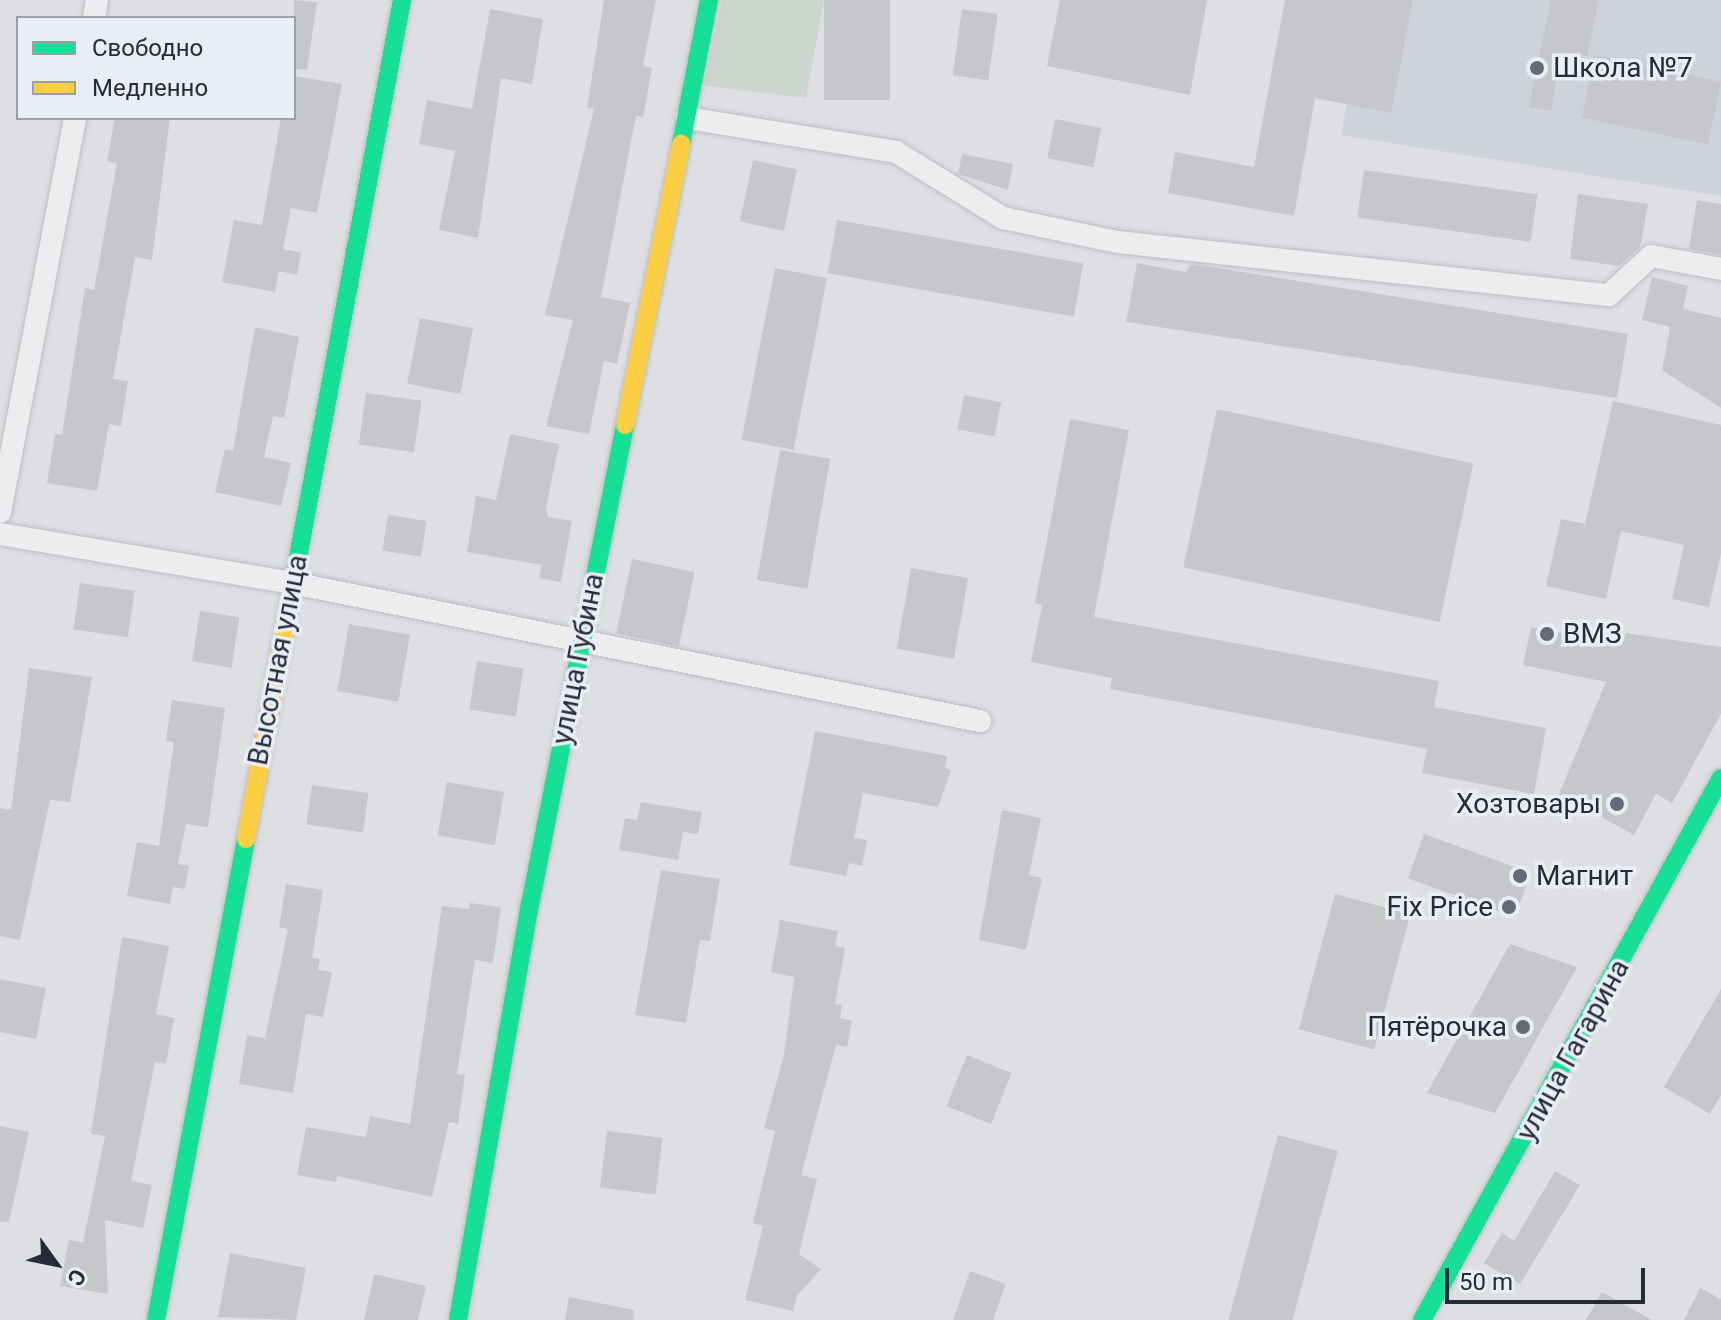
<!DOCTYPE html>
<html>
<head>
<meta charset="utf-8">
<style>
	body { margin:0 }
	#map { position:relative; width:1721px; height:1320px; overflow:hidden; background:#dedfe3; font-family:Roboto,sans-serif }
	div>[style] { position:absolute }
	.built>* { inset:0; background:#cfd2d9 }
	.green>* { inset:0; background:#cdd6ce }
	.building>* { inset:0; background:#c6c7cb; transform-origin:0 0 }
	.roads { filter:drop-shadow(0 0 2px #bcbdc1) drop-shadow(0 0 2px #bcbdc1) }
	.street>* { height:22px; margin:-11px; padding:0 11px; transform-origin:11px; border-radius:11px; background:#ededf0 }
	.fast>* { height:18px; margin:-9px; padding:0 9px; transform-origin:9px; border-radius:9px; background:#16e098 }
	.slow>* { height:18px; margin:-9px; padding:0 9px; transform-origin:9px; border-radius:9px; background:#ffcf43 }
	.dots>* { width:22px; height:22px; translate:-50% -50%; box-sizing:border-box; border:4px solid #eaedf4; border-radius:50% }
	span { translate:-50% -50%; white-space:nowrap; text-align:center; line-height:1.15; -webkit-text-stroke:7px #eaedf4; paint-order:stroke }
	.poi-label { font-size:28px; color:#252b3b }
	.left { translate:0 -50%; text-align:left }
	.right { translate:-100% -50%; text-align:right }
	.street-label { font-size:28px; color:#252b3b }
	.legend { position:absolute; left:16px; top:16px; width:280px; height:104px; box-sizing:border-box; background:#eaedf4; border:2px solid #9b9faa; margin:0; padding:10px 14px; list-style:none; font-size:24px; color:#252b3b }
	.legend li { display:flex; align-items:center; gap:16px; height:40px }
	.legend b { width:40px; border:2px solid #9b9faa }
	.north { position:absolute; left:16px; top:1224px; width:80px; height:80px; -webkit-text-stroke:6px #eaedf4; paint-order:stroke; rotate:123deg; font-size:22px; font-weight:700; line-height:32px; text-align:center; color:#252b3b }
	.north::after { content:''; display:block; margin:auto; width:28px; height:36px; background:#252b3b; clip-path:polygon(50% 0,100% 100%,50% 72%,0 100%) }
	.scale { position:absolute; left:1445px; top:1268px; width:200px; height:36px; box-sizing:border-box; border:4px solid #252b3b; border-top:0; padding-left:10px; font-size:24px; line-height:28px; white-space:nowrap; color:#252b3b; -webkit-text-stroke:6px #eaedf4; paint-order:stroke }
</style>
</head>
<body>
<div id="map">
	<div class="built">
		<i style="clip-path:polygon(1366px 0,1721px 0,1721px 196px,1341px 135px)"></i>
	</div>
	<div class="green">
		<i style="clip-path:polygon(722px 0,824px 0,806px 98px,704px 86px)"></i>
	</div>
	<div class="building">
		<i style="clip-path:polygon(294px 0,317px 2px,307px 70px,294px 69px)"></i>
		<i style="clip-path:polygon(604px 0,656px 0,643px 66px,652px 68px,643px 117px,636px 116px,601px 297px,630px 303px,617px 364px,604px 361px,589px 434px,546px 426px,573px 320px,545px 315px,594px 109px,587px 108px)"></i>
		<i style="left:824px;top:0;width:66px;height:100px"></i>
		<i style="clip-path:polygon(1060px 0,1207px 0,1190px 95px,1047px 66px)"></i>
		<i style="clip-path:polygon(1285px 0,1413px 0,1391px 113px,1315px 98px,1294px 216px,1168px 193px,1175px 152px,1254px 167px)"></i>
		<i style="clip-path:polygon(1551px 0,1599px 0,1587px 56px,1561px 52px,1551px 111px,1529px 107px)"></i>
		<i style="clip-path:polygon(490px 9px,543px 19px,532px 84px,501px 78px,478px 238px,439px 230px,455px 151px,419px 144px,427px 100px,472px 109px)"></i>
		<i style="left:962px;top:9px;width:36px;height:67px;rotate:8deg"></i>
		<i style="left:1595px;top:55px;width:129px;height:64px;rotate:12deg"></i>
		<i style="clip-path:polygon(294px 76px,342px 84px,317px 213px,291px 208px,283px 249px,301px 253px,297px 275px,279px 271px,275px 292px,222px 282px,234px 220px,262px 225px,281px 118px,294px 118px)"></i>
		<i style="clip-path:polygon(115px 118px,170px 118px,152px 260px,135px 257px,113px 379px,128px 381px,121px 426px,109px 424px,97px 491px,47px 483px,55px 434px,62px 435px,85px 288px,94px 290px,117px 163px,107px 161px)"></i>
		<i style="left:1055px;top:119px;width:47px;height:40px;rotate:11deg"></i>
		<i style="clip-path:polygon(962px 154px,1013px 164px,1008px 190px,958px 174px)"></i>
		<i style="left:753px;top:160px;width:45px;height:63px;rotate:12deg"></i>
		<i style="left:1364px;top:170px;width:175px;height:48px;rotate:8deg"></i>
		<i style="clip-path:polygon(1578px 194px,1648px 204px,1640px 247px,1619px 266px,1570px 259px)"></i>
		<i style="clip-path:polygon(1697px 200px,1721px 204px,1721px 255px,1689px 249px)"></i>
		<i style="left:837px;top:220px;width:250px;height:54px;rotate:10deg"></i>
		<i style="clip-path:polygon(1137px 263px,1185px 272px,1192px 264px,1628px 334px,1617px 398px,1126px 322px)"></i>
		<i style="left:775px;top:268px;width:53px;height:175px;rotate:11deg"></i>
		<i style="clip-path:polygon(1652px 277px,1688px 286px,1683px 309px,1721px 318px,1721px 408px,1662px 370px,1670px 327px,1642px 320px)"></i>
		<i style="left:420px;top:318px;width:54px;height:67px;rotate:11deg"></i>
		<i style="clip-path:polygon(255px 327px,299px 337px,284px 418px,273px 416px,264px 457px,291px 463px,281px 506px,215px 492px,225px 449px,233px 451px)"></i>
		<i style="left:366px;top:393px;width:56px;height:52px;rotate:8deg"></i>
		<i style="left:964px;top:395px;width:38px;height:35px;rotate:11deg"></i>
		<i style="clip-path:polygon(1613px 401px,1721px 425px,1721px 554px,1709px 607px,1672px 599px,1684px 545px,1621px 531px,1606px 599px,1546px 586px,1561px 519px,1585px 524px)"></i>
		<i style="left:1217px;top:409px;width:262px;height:162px;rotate:12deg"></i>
		<i style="clip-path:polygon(1070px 419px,1129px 430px,1094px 617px,1439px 681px,1434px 707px,1546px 728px,1534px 794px,1422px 773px,1427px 749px,1110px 689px,1112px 678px,1031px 662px,1042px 605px,1035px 603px)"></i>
		<i style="clip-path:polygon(510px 434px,559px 444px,546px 508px,548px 517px,572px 521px,561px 582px,539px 578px,542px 565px,467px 552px,476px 496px,496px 500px)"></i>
		<i style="left:780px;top:450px;width:51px;height:132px;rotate:10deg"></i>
		<i style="left:388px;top:515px;width:39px;height:36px;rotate:9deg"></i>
		<i style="left:632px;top:559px;width:64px;height:76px;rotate:12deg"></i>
		<i style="left:911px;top:568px;width:58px;height:82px;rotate:10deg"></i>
		<i style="left:80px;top:583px;width:55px;height:47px;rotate:8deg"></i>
		<i style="left:200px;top:611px;width:40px;height:51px;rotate:9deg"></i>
		<i style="left:349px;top:624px;width:62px;height:68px;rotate:10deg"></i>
		<i style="clip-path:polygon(1531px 627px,1621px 646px,1626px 633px,1721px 647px,1721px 714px,1672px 803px,1656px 794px,1634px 835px,1559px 794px,1606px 682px,1523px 665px)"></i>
		<i style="left:477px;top:661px;width:47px;height:49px;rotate:9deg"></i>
		<i style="clip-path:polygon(29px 668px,92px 677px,70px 802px,50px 800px,20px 940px,0 936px,0 808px,11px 810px)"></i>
		<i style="clip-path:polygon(172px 700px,225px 708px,208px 827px,186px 824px,178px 864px,189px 866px,185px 889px,173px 887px,170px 904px,127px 896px,137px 842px,159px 846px,174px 742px,166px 741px)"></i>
		<i style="clip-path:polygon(815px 731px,947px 756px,945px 768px,951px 770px,938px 807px,863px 793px,854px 838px,867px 840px,862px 866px,849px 863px,846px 876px,789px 865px)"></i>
		<i style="left:447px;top:782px;width:58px;height:54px;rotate:10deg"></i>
		<i style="left:312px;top:785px;width:57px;height:40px;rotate:8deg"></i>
		<i style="clip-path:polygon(641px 802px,702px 812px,698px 834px,683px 832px,678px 860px,619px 850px,625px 818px,637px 820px)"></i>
		<i style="clip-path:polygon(1002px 810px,1041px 818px,1029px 875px,1042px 878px,1026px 950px,979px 940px)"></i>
		<i style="left:1424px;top:834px;width:114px;height:47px;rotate:20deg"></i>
		<i style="clip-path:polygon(661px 870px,720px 879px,710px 941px,700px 940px,686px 1023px,635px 1015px)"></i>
		<i style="clip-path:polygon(286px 884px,323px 890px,312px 958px,320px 959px,318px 970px,332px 972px,323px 1017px,306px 1014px,293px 1093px,239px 1084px,247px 1035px,265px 1038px,288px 929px,279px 927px)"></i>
		<i style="left:1335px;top:894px;width:78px;height:140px;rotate:15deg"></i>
		<i style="clip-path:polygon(470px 903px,501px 907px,493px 963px,475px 960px,457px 1074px,465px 1075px,458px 1124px,449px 1122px,432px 1197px,337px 1176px,336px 1182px,297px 1175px,306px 1127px,366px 1137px,370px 1116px,410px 1124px,442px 906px,469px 909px)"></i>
		<i style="clip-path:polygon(780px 920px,838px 931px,835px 946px,845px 948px,835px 1004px,842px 1005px,840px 1018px,852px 1021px,847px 1047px,836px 1045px,801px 1175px,817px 1179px,799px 1254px,821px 1269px,797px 1296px,793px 1311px,745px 1300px,763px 1226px,753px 1223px,775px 1131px,764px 1128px,784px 1055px,794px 977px,771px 972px)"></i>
		<i style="clip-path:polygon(122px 937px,169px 946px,156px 1014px,174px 1018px,166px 1064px,155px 1062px,131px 1181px,152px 1185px,143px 1228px,105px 1220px,108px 1294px,60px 1286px,69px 1240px,83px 1242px,105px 1136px,91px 1134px)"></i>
		<i style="clip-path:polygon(1510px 944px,1577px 967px,1495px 1113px,1427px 1093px)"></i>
		<i style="clip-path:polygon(0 979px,46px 988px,36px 1039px,0 1032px)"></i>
		<i style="clip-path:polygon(1721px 989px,1721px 1095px,1710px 1114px,1664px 1087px)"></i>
		<i style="left:967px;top:1055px;width:48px;height:55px;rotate:22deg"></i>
		<i style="clip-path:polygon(0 1126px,29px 1132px,9px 1222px,0 1222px)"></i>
		<i style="left:607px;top:1131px;width:56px;height:57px;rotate:7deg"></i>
		<i style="left:1278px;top:1135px;width:62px;height:191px;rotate:15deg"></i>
		<i style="clip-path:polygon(1555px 1171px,1580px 1185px,1520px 1284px,1484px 1263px,1502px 1233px,1514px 1241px)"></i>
		<i style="clip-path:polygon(230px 1253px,306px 1268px,296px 1320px,218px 1317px)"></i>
		<i style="clip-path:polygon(970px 1271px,1006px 1284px,993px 1320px,953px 1320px)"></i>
		<i style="clip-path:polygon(374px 1274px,426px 1286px,418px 1320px,364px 1320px)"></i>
		<i style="clip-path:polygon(1700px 1288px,1721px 1299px,1721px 1320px,1684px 1320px)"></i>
		<i style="clip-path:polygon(1602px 1292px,1652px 1320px,1586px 1320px)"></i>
		<i style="clip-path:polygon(569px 1297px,634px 1310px,633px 1320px,565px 1320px)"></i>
	</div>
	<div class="roads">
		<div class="street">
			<i style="left:94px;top:18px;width:18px;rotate:-81deg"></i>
			<i style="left:687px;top:118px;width:212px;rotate:9.2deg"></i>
			<i style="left:896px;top:152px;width:126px;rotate:31.7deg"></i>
			<i style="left:1003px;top:218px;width:117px;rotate:11.8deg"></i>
			<i style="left:1118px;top:242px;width:494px;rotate:6.2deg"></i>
			<i style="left:1609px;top:295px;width:57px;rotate:-42.9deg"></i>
			<i style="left:1651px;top:256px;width:71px;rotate:10.5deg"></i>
			<i style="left:0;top:512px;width:401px;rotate:-79.2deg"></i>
			<i style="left:0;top:534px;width:297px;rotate:9.5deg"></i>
			<i style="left:293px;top:583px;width:701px;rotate:11.36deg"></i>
		</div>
		<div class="fast">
			<i style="left:681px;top:144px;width:147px;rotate:-79deg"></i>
			<i style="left:291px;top:595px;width:605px;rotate:-79.43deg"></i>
			<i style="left:156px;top:1320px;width:489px;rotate:-79.4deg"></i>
			<i style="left:458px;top:1320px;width:421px;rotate:-80.2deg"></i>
			<i style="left:530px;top:905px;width:489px;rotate:-78.8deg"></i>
			<i style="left:1422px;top:1320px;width:619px;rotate:-61.12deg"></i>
		</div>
		<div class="slow">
			<i style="left:625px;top:425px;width:287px;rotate:-78.7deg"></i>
			<i style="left:246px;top:839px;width:248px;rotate:-79.6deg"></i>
		</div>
	</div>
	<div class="dots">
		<i style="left:1537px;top:68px;background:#666a76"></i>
		<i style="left:1547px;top:634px;background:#666a76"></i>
		<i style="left:1617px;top:804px;background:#666a76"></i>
		<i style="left:1520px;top:876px;background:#666a76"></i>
		<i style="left:1509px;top:907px;background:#666a76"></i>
		<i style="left:1523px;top:1027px;background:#666a76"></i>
	</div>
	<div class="poi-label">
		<span class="left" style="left:1553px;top:68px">Школа №7</span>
		<span class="left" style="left:1563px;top:634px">ВМЗ</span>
		<span class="right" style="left:1601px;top:804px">Хозтовары</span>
		<span class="left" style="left:1536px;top:876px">Магнит</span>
		<span class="right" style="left:1493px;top:907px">Fix Price</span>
		<span class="right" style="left:1507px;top:1027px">Пятёрочка</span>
	</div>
	<div class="street-label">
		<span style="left:578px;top:659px;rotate:-79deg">улица Губина</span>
		<span style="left:278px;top:660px;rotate:-79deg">Высотная улица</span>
		<span style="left:1573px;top:1050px;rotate:-61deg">улица Гагарина</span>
	</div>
	<ul class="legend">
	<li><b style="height:10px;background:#16e098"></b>Свободно</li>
	<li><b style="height:10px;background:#ffcf43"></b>Медленно</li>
	</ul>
	<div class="north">С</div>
	<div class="scale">50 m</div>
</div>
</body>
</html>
